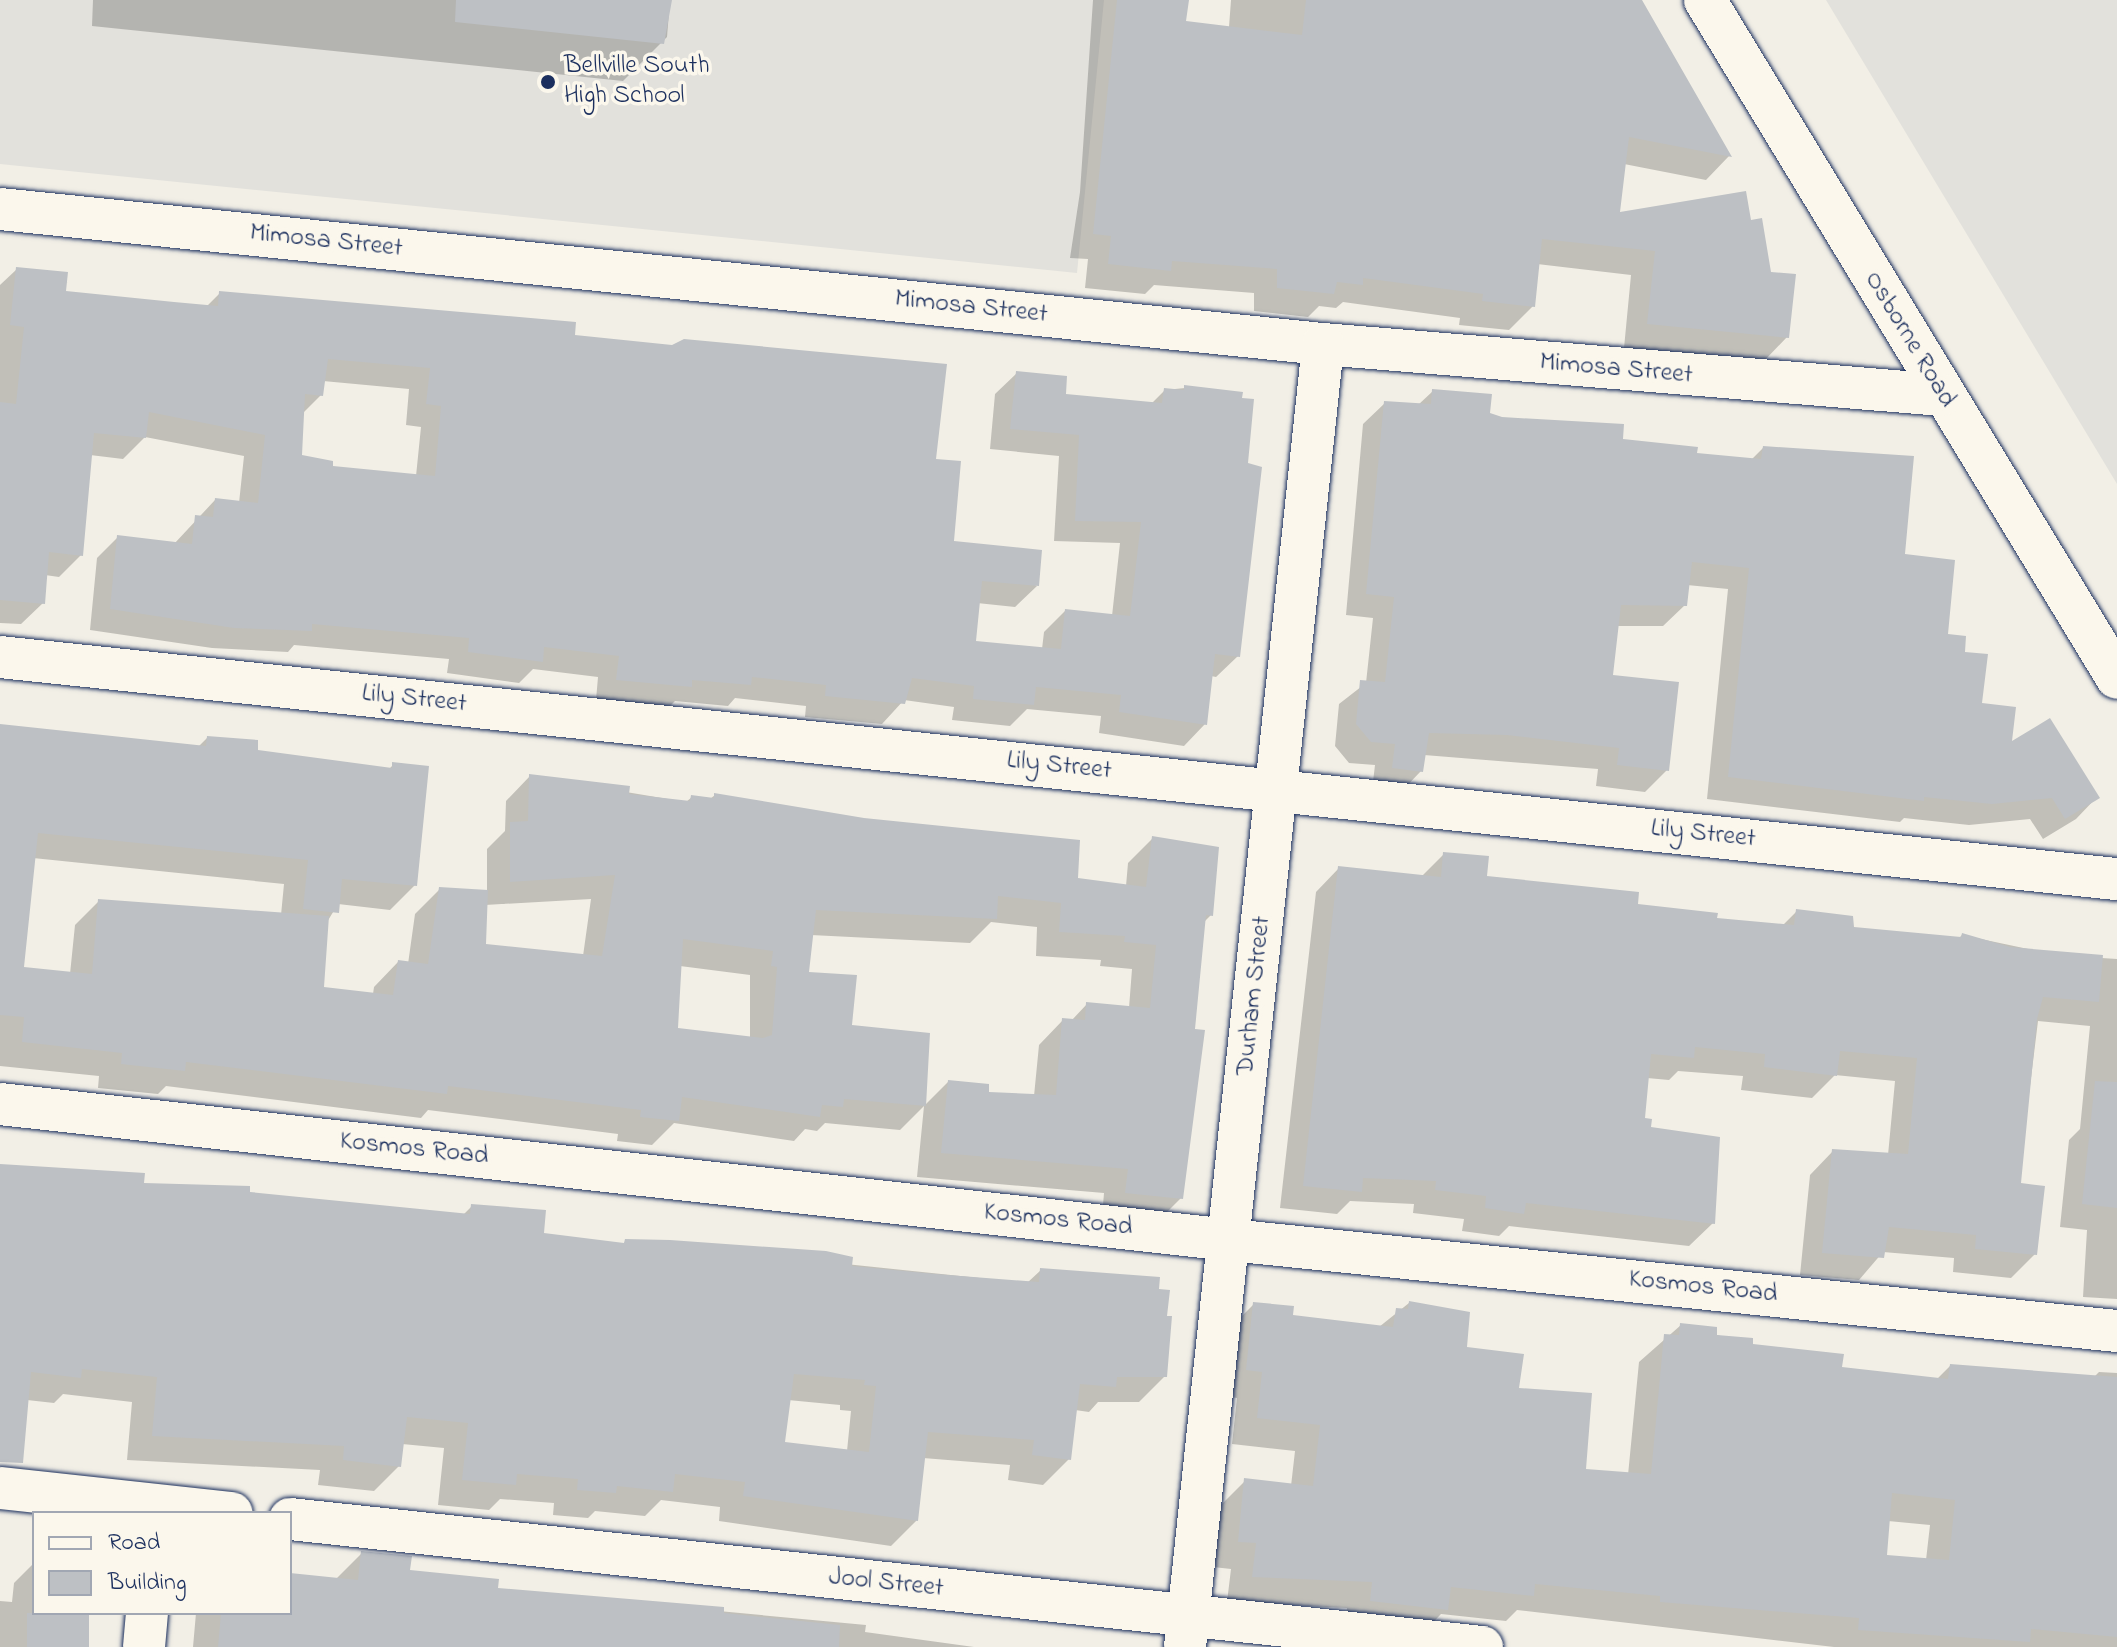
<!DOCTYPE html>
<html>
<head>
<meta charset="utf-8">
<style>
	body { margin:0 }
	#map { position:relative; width:2117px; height:1647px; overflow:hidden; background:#f2efe6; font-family:"Indie Flower",sans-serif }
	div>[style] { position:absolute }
	.built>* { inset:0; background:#e2e1dc }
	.shadow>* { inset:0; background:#0003 }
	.building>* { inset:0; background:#bdc0c4; transform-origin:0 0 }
	.roads { filter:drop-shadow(0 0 2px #1b2f5e) drop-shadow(0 0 2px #1b2f5e) }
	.minor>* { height:42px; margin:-21px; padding:0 21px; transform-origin:21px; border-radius:21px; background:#fbf7ec }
	.dots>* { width:22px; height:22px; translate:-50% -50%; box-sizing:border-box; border:4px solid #fbf7ec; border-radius:50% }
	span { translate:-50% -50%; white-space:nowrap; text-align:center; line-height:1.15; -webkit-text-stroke:7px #fbf7ec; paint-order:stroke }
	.poi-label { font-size:26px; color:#1b2f5e }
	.left { translate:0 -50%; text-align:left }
	.street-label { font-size:26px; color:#1b2f5e }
	.legend { position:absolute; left:32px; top:1511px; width:260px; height:104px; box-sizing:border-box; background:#fbf7ec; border:2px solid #a1a7b3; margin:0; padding:10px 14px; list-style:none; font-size:24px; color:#1b2f5e }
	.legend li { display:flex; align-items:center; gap:16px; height:40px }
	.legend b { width:40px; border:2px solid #a1a7b3 }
</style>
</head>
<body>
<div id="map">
	<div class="built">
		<i style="clip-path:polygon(0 0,1104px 0,1077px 273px,0 164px)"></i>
		<i style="clip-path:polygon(1826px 0,2117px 0,2117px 484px)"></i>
	</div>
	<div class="shadow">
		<i style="clip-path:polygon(93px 0,670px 0,667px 37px,623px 81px,92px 26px)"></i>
		<i style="clip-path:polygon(1093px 0,1187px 0,1184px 23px,1229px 27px,1231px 0,1636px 0,1729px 156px,1706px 180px,1624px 164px,1618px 214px,1749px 222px,1787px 337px,1763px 362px,1624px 348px,1631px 275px,1537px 264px,1533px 306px,1509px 330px,1459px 325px,1460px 318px,1343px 302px,1336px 308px,1319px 306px,1308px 317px,1254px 311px,1254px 293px,1154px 285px,1145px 294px,1085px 288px,1088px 259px,1070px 258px,1080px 192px)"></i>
		<i style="clip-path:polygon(evenodd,17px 269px,64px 292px,206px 307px,220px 293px,573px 337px,934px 460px,952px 542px,1037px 586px,1015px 607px,977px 603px,974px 643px,1042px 649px,1044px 632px,1065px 611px,1112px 616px,1120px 543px,1054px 541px,1059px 456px,990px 449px,995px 394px,1017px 373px,1063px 396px,1151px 404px,1165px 390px,1185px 388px,1246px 465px,1238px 656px,1216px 677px,1211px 676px,1205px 724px,1184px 746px,1099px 733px,1101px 716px,1027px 709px,1010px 726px,952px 720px,954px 707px,904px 700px,882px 724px,805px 717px,806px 706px,735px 698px,728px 706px,675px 701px,668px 708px,596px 700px,598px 677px,533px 669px,519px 683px,447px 673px,449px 659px,294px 645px,288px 652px,212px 648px,90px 630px,97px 558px,118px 537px,174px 544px,215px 500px,239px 503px,244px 456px,145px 437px,123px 459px,90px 455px,81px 555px,59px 577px,45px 575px,43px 603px,21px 624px,0 623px,0 285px,17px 269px,323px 381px,409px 389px,406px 425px,421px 427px,416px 476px,331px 467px,300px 457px,302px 414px,321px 395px,323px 381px)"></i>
		<i style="clip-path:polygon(1433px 391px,1488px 415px,1695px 455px,1751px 460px,1763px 448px,1902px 556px,1946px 636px,1963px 654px,1980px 705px,2010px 744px,2097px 797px,2076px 819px,2043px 839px,2030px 819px,1969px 825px,1904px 818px,1900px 822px,1707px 799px,1728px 589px,1687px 585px,1685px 605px,1663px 626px,1617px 626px,1611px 676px,1667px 770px,1645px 792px,1596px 786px,1598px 769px,1424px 755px,1421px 771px,1400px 793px,1372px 790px,1375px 765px,1349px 763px,1335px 746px,1339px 704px,1366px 683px,1373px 618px,1346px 615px,1363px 424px,1385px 403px,1418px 405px)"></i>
		<i style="clip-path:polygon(evenodd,0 727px,198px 747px,207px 738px,256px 751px,388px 770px,393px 765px,415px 885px,390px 910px,338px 904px,327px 922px,322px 989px,373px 994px,374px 987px,398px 962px,408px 964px,415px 914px,440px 889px,487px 892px,487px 849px,505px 831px,506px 801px,530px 776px,686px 802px,692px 797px,710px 799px,715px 795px,1076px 880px,1126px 886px,1128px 863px,1153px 838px,1211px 915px,1203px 923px,1181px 1198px,1156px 1223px,1102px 1217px,1104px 1193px,917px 1177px,924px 1106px,900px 1130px,825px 1123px,817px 1131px,805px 1129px,794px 1141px,674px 1123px,652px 1145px,617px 1141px,618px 1134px,428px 1110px,421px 1118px,166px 1086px,158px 1094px,98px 1088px,99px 1076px,0 1066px,0 727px,33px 858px,284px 884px,281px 915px,99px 901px,75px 925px,70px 974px,22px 968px,33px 858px,0 727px,591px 899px,583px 956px,483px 946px,485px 905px,591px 899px,0 727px,991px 922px,1037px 927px,1036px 956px,1101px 960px,1100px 966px,1132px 969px,1129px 1008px,1087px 1004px,1071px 1021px,1063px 1020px,1039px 1045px,1034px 1096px,987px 1094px,948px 1082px,924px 1106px,928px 1035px,849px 1027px,806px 973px,811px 935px,970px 943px,991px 922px,0 727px,680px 966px,750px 975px,750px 1039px,676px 1030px,680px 966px)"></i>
		<i style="clip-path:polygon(1444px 854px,1485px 878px,1715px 920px,1782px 926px,1796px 912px,1852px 929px,1958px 939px,1962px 935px,2056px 955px,2117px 959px,2117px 1299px,2083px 1297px,2087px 1230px,2060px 1227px,2069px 1140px,2080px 1129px,2090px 1026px,2038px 1021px,2018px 1184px,2035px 1254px,2011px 1278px,1953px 1272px,1954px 1258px,1883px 1252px,1859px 1280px,1800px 1275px,1810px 1175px,1833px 1151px,1888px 1155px,1895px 1081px,1835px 1075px,1812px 1098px,1741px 1090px,1743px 1076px,1678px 1071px,1669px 1080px,1647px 1078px,1642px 1120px,1713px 1223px,1689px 1246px,1509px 1226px,1499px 1236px,1462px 1231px,1464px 1219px,1413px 1213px,1414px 1204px,1350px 1201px,1337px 1214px,1280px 1208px,1316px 892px,1339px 868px,1421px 877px)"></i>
		<i style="clip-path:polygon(evenodd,0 1165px,141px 1185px,463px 1215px,472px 1206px,541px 1235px,622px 1245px,626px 1241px,1027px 1283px,1041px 1270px,1165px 1376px,1139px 1402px,1098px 1402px,1089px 1412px,1075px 1410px,1069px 1459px,1043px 1485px,1008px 1480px,1010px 1465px,923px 1458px,917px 1520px,891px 1546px,719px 1521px,720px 1507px,661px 1500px,645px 1516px,595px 1511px,588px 1518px,553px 1515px,554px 1503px,500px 1499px,489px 1510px,438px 1505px,444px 1448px,402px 1444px,399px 1466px,374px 1491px,318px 1485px,320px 1470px,127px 1460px,132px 1402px,63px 1394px,54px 1403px,27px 1400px,0 1445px,0 1165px,788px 1400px,840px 1405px,840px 1410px,851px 1411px,847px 1451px,783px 1444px,788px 1400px)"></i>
		<i style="clip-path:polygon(evenodd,1409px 1303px,1517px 1390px,1584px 1471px,1628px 1475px,1639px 1362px,1681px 1325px,1840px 1369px,1936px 1380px,1950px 1366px,2094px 1377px,2099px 1372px,2117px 1373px,2117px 1647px,1834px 1647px,1517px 1610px,1506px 1621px,1441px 1614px,1420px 1636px,1345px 1626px,1347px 1608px,1227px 1602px,1231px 1569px,1213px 1567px,1219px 1507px,1245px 1481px,1291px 1486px,1295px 1451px,1232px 1444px,1237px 1398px,1221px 1396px,1228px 1330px,1254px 1304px,1291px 1316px,1379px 1327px,1409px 1303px,1888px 1521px,1930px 1525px,1926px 1560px,1884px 1557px,1888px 1521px)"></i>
		<i style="clip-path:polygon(362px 1553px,408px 1572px,496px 1590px,866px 1625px,865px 1632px,974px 1647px,193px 1647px,196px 1613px,290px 1613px,290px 1575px,335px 1580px)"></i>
		<i style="clip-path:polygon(33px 1564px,34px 1613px,87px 1613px,76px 1647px,0 1647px,0 1601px,12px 1602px,14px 1583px)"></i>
	</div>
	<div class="building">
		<i style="clip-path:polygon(456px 0,672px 0,664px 44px,455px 22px)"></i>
		<i style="clip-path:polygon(1117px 0,1189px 0,1186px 21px,1302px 35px,1306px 0,1642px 0,1732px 157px,1629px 137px,1620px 212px,1746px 191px,1751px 220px,1762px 218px,1771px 272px,1796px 274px,1789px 338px,1647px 324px,1655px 251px,1542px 239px,1535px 307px,1482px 301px,1483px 294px,1363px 278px,1363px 285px,1337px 282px,1334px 294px,1277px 288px,1277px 269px,1172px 261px,1171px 271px,1108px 264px,1111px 236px,1093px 234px)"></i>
		<i style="clip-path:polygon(evenodd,16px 267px,68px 272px,66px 291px,174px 302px,218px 306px,219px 291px,576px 322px,575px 335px,672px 345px,684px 339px,947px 364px,936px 459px,961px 461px,954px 541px,1042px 550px,1039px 586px,982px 581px,976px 641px,1061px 649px,1065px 609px,1130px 616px,1141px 522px,1075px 521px,1079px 435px,1010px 429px,1016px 371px,1067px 376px,1066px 394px,1162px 403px,1164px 388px,1184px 390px,1184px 385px,1243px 392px,1242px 398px,1254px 399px,1248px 463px,1262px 467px,1240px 657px,1215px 654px,1207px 725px,1119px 712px,1121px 695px,1036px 687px,1034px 705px,973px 699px,974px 686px,912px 678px,905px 704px,825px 696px,826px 685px,752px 677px,751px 685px,692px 680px,692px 687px,616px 680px,619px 656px,544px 647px,543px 662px,468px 652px,469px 638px,312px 624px,312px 631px,234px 628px,110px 609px,117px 535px,192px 544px,195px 515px,213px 517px,215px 498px,258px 503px,265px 435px,149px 412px,146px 438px,94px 433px,83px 556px,49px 552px,45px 604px,0 600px,0 402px,16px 404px,24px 327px,10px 325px,16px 267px,328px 359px,430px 368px,426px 404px,441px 406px,435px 476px,333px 466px,333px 461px,302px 455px,305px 394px,323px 396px,328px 359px)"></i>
		<i style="clip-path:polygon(1432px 389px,1492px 394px,1490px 413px,1502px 417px,1624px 424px,1623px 439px,1698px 447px,1697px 453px,1761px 459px,1763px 446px,1914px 456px,1905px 554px,1955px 560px,1948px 634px,1966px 636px,1965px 652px,1988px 654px,1982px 703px,2016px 707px,2012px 741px,2050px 718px,2100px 798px,2065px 819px,2052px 798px,1992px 804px,1924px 797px,1924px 801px,1728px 777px,1749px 568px,1692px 562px,1687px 606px,1621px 605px,1613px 675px,1679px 682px,1669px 771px,1617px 765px,1619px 748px,1507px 735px,1429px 733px,1423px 772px,1392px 768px,1395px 744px,1371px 742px,1356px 724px,1360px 680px,1385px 682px,1394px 597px,1366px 594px,1384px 401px,1431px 404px)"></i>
		<i style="clip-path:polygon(evenodd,0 724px,206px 746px,207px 736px,258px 740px,258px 750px,392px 768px,392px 762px,429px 766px,417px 886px,342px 879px,339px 913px,303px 909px,308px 860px,38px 833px,24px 967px,92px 974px,98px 899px,329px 916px,324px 987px,393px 995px,398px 960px,428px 964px,439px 887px,488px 890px,486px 944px,602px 956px,615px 875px,510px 882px,510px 822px,528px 821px,529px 774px,630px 786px,629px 794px,690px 801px,691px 795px,714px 798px,714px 793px,864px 818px,1080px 840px,1078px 878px,1146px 887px,1152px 836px,1219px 847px,1213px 916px,1206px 915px,1195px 1029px,1205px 1030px,1183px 1199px,1125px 1193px,1128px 1169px,941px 1153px,948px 1080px,989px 1084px,989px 1092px,1056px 1095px,1062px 1018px,1085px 1020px,1086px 1002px,1150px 1008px,1156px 945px,1124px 942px,1125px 936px,1059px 932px,1061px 903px,998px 896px,997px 919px,816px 910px,809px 972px,857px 975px,852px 1025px,930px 1033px,926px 1106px,844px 1099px,843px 1107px,822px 1105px,820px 1117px,682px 1097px,679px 1121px,640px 1117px,641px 1110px,448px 1086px,447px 1094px,186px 1062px,185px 1071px,121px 1064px,122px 1053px,22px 1042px,24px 1017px,0 1015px,0 724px,683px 939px,773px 951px,771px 966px,777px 967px,772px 1035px,763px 1038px,678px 1028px,683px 939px)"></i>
		<i style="clip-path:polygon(1443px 852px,1489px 856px,1487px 876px,1639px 892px,1638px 904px,1718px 913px,1717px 918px,1794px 925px,1796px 909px,1853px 916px,1854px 927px,1961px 937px,1962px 933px,2010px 947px,2103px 955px,2099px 1002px,2043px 997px,2037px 1019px,2021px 1183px,2045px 1186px,2037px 1255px,1975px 1249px,1976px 1235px,1889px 1227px,1884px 1258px,1822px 1253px,1832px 1149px,1908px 1154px,1917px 1058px,1840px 1051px,1837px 1076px,1764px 1067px,1765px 1054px,1695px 1047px,1694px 1058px,1651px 1054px,1645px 1118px,1652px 1119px,1651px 1127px,1720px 1137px,1715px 1224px,1526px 1203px,1524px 1214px,1485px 1208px,1486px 1196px,1435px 1190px,1436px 1181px,1363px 1178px,1362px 1192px,1303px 1186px,1338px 866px,1441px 877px)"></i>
		<i style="clip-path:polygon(2095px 1081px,2117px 1082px,2117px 1208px,2082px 1204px)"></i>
		<i style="clip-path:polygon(evenodd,0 1164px,145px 1173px,144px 1183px,250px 1186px,250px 1192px,470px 1214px,471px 1204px,546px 1210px,544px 1233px,624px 1243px,625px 1239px,670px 1240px,826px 1251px,853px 1257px,852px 1266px,935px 1274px,1039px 1282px,1040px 1268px,1160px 1277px,1159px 1289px,1170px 1290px,1167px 1316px,1172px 1316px,1167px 1377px,1117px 1377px,1116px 1387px,1080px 1384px,1071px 1460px,1032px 1455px,1034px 1440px,928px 1432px,918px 1521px,743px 1496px,745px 1482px,675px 1474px,673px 1492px,617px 1486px,616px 1493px,577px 1490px,578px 1479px,517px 1474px,516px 1485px,462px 1480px,468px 1423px,407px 1417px,401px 1467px,343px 1460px,344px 1446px,152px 1436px,157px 1377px,82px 1369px,81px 1378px,31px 1372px,23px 1463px,0 1462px,0 1164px,794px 1374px,865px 1380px,864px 1385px,876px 1386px,869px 1452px,785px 1442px,794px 1374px)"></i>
		<i style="clip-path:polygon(evenodd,1409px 1301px,1470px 1312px,1467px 1347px,1524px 1354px,1519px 1388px,1592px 1393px,1586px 1469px,1651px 1474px,1664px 1334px,1679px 1335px,1680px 1323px,1717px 1327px,1717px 1335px,1753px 1338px,1753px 1344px,1844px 1354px,1842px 1367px,1948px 1379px,1950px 1364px,2117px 1377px,2117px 1637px,2031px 1629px,2030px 1642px,1858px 1630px,1859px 1618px,1660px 1602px,1660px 1596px,1535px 1584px,1534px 1596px,1451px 1587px,1448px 1610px,1370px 1601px,1372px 1582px,1252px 1577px,1256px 1543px,1238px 1542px,1244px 1478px,1313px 1486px,1320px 1425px,1257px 1418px,1262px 1372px,1246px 1370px,1253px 1302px,1294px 1306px,1293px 1315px,1393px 1327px,1396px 1308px,1408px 1309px,1409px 1301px,1892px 1493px,1955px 1500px,1949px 1560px,1887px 1555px,1892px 1493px)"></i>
		<i style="clip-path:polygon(361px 1551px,412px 1556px,410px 1570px,499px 1579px,498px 1588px,724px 1607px,724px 1613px,840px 1625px,839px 1647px,218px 1647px,221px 1613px,290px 1613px,290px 1573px,358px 1580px)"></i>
		<i style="left:27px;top:1613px;width:62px;height:34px"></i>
	</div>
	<div class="roads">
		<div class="minor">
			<i style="left:1705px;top:0;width:793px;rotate:58.71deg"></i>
			<i style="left:0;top:209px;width:1330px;rotate:5.83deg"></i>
			<i style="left:1323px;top:344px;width:621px;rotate:4.71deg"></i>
			<i style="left:0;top:657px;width:2129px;rotate:5.99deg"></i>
			<i style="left:0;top:1104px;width:1237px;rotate:6.31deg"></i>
			<i style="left:1230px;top:1240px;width:892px;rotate:5.86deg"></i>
			<i style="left:0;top:1488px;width:233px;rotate:6.2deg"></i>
			<i style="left:290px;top:1519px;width:1199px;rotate:6.13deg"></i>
			<i style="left:144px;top:1647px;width:34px;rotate:-85deg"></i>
			<i style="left:1185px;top:1647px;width:1310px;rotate:-83.95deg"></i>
		</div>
	</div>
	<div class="dots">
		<i style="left:548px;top:82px;background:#1b2f5e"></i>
	</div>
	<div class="poi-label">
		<span class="left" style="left:564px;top:82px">Bellville South<br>High School</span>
	</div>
	<div class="street-label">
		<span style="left:326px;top:242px;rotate:6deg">Mimosa Street</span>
		<span style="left:971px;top:308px;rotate:6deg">Mimosa Street</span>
		<span style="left:1909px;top:340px;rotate:59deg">Osborne Road</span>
		<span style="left:1616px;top:370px;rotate:5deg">Mimosa Street</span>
		<span style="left:414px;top:700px;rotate:6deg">Lily Street</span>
		<span style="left:1059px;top:767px;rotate:6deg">Lily Street</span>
		<span style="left:1703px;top:835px;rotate:6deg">Lily Street</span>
		<span style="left:1255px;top:996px;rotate:-84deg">Durham Street</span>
		<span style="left:414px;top:1150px;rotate:6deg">Kosmos Road</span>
		<span style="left:1058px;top:1221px;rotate:6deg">Kosmos Road</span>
		<span style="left:1703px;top:1288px;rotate:6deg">Kosmos Road</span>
		<span style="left:886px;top:1584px;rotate:6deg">Jool Street</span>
	</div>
	<ul class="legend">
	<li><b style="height:10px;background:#fbf7ec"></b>Road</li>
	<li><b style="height:22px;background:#bdc0c4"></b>Building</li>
	</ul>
</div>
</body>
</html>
